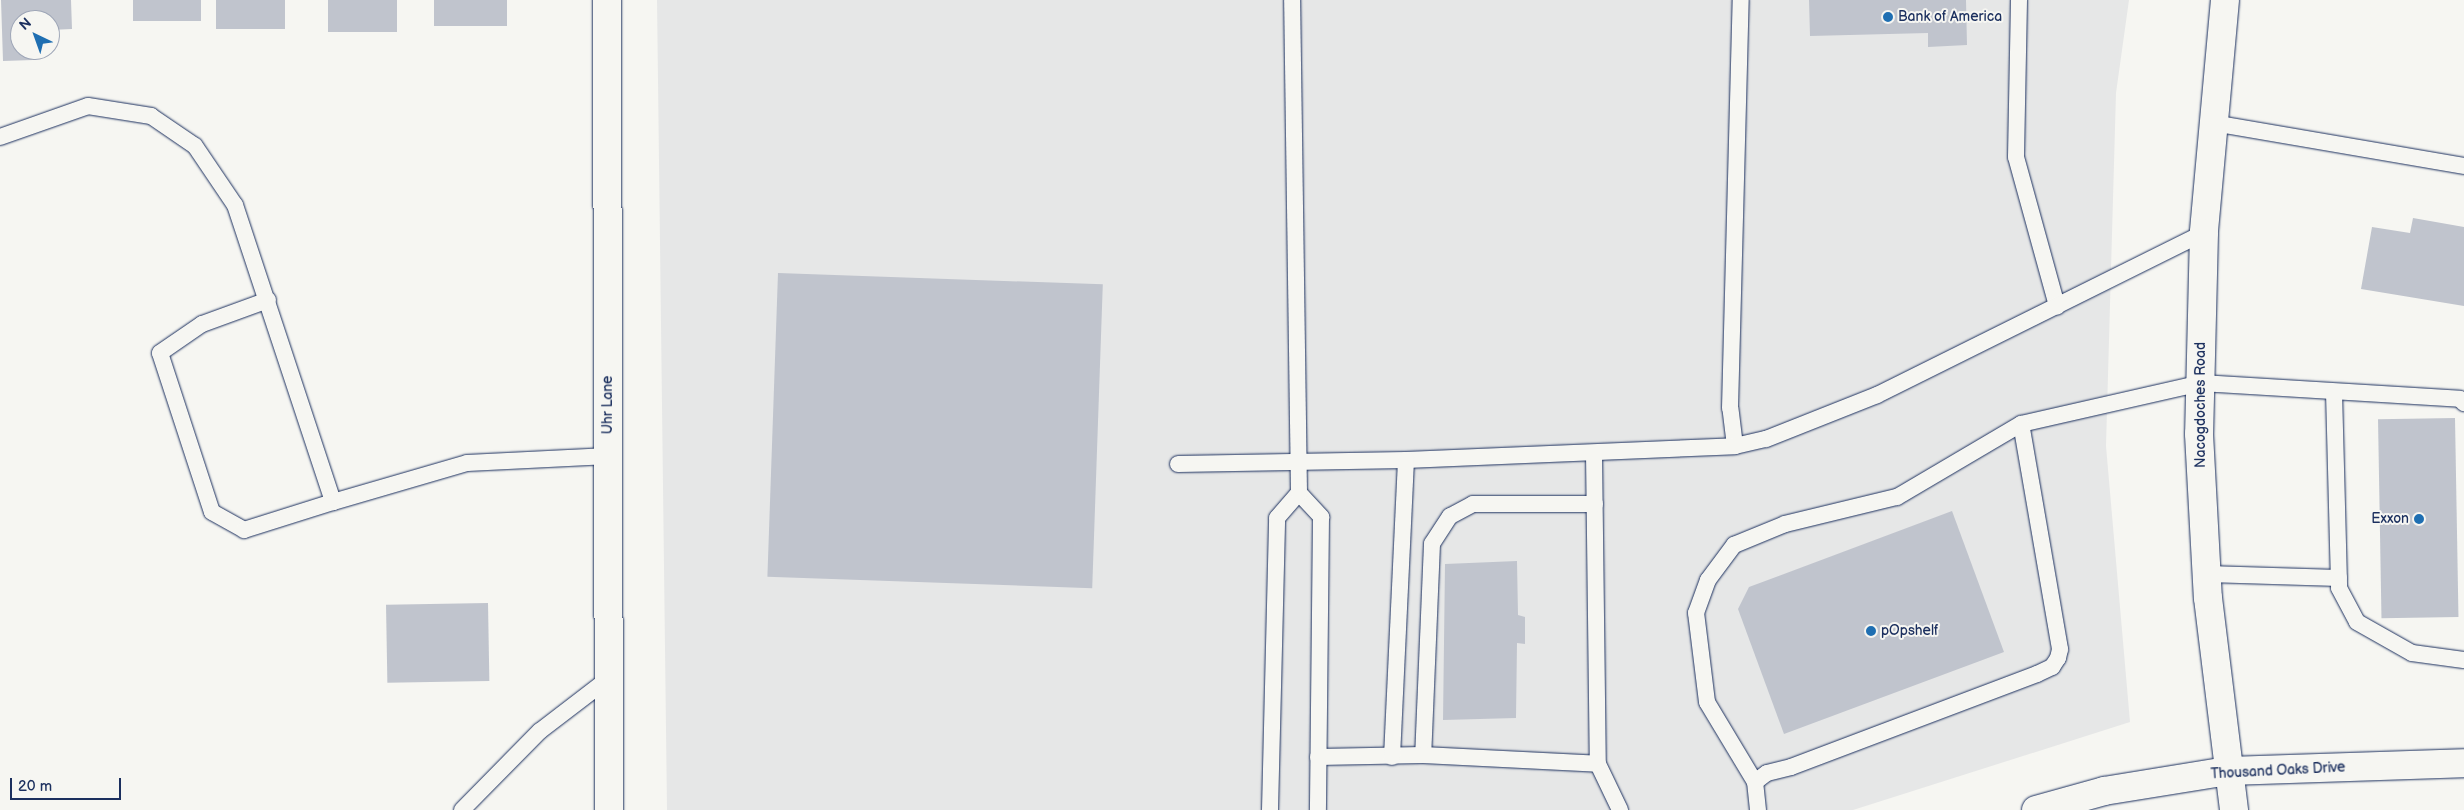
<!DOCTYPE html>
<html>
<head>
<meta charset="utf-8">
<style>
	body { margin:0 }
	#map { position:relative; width:2464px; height:810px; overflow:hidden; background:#f6f6f2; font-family:"Balsamiq Sans",sans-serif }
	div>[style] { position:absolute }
	.built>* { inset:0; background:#e6e7e7 }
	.building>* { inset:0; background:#c0c4cd; transform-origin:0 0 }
	.roads { filter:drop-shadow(0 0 1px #1b2f5e) drop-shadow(0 0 1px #1b2f5e) }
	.service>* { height:16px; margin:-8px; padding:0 8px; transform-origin:8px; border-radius:8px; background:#f6f6f2 }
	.tertiary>* { height:28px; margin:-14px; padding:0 14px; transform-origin:14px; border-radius:14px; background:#f6f6f2 }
	.secondary>* { height:28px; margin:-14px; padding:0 14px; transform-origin:14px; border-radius:14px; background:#f6f6f2 }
	.primary>* { height:28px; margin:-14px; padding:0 14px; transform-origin:14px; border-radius:14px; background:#f6f6f2 }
	.dots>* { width:14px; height:14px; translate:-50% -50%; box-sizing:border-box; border:2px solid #f6f6f2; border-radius:50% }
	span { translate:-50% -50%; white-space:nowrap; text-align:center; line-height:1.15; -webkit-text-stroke:4px #f6f6f2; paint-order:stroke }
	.poi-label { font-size:14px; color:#1b2f5e }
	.left { translate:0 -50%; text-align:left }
	.right { translate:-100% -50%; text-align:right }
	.street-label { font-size:14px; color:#1b2f5e }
	.north { position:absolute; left:10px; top:10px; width:50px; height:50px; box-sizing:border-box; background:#f6f6f2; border:1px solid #9ea6b7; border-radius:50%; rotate:318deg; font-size:14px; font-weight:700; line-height:20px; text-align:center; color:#1b2f5e }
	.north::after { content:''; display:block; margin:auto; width:18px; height:22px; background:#1f6fb2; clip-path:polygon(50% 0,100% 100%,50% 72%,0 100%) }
	.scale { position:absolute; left:10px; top:778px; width:111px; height:22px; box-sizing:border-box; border:2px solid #1b2f5e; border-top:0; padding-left:6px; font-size:15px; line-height:18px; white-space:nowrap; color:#1b2f5e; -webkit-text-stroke:4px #f6f6f2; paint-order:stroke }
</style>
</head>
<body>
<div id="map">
	<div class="built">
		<i style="clip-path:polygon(657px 0,2129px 0,2116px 93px,2106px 446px,2130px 722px,1853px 810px,667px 810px)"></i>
	</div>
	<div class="building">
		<i style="clip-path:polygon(1px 0,71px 0,72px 29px,50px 30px,50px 20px,20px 20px,20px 50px,32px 50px,33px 60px,3px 61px)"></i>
		<i style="left:133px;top:0;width:68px;height:21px"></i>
		<i style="left:216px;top:0;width:69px;height:29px"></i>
		<i style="left:328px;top:0;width:69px;height:32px"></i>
		<i style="left:434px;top:0;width:73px;height:26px"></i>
		<i style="clip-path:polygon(1809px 0,1966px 0,1967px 45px,1928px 47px,1928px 33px,1810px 36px)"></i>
		<i style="clip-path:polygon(2413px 218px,2464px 227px,2464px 306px,2361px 289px,2372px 227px,2410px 233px)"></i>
		<i style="left:778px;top:273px;width:325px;height:304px;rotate:2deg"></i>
		<i style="left:2455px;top:418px;width:199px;height:77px;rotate:89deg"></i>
		<i style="clip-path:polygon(1952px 511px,2004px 652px,1784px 734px,1738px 609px,1749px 587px)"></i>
		<i style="clip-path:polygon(1517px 561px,1518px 615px,1525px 617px,1525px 644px,1517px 643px,1516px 718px,1443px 720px,1445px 564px)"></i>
		<i style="left:488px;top:603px;width:78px;height:102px;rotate:89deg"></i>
	</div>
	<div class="roads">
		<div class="service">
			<i style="left:2019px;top:0;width:157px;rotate:91.1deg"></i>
			<i style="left:2016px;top:157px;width:155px;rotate:74.6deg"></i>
			<i style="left:2213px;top:123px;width:255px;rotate:9.7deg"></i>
			<i style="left:0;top:137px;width:93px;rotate:-19.4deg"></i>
			<i style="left:88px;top:106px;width:64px;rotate:9deg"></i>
			<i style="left:151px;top:116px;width:53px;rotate:34.3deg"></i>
			<i style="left:195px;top:146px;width:71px;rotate:55.9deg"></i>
			<i style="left:235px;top:205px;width:313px;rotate:71.7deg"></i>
			<i style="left:333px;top:502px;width:140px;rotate:-16.2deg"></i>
			<i style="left:467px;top:463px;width:142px;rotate:-2.8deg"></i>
			<i style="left:268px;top:300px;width:70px;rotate:160deg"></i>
			<i style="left:202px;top:324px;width:51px;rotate:145.4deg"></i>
			<i style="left:160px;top:353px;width:167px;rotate:71.9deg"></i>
			<i style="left:212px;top:512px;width:37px;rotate:29deg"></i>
			<i style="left:244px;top:530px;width:93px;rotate:-17.5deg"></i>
			<i style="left:2334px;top:392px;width:196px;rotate:88.5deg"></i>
			<i style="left:2339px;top:588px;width:38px;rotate:62deg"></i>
			<i style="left:2357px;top:622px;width:63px;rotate:29.4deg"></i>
			<i style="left:2412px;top:653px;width:52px;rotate:7.7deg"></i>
			<i style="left:1735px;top:446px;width:38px;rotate:-97deg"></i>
			<i style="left:1730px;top:408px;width:408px;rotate:-88.5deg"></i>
			<i style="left:1594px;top:453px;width:311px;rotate:89.3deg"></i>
			<i style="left:1598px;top:764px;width:51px;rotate:64.4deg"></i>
			<i style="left:1178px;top:464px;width:228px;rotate:-1deg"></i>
			<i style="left:1406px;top:460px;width:329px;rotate:-2.4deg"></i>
			<i style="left:1735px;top:446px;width:32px;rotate:-13deg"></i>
			<i style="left:1766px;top:439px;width:119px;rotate:-21.6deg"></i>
			<i style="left:1877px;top:395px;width:365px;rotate:-26.4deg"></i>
			<i style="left:1299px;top:493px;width:33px;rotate:47deg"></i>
			<i style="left:1321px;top:517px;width:293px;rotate:90.6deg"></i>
			<i style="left:1595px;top:504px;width:122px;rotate:180deg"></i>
			<i style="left:1473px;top:504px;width:26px;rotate:152deg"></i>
			<i style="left:1450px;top:516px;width:33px;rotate:123deg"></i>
			<i style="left:1432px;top:544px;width:211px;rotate:92.4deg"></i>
			<i style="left:1423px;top:755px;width:175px;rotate:2.9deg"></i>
			<i style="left:2207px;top:574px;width:132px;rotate:1.7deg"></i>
			<i style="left:1318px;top:757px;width:105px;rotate:-1.1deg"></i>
			<i style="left:1392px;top:757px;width:297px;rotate:-87.3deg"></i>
			<i style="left:1755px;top:782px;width:93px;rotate:-121deg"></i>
			<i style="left:1707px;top:702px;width:90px;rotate:-97deg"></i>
			<i style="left:1696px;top:613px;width:35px;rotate:-70deg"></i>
			<i style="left:1708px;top:580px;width:44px;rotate:-53.4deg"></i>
			<i style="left:1734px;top:545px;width:55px;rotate:-22.4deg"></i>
			<i style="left:1785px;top:524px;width:115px;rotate:-13.6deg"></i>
			<i style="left:1897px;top:497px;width:144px;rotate:-30.5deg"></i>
			<i style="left:2021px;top:424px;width:185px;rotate:-12.8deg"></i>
			<i style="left:2201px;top:383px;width:259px;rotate:3.5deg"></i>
			<i style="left:2460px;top:399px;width:6px;rotate:45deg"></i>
			<i style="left:462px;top:810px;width:111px;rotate:-45.4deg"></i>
			<i style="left:540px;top:731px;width:87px;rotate:-37.5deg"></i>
			<i style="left:1270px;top:810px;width:292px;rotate:-88.6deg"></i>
			<i style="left:1277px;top:518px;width:33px;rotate:-49deg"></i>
			<i style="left:1299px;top:493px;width:493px;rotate:-90.8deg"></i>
			<i style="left:1758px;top:810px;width:28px;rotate:-96deg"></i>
			<i style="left:1755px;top:782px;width:15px;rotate:-37deg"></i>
			<i style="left:1767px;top:773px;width:25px;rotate:-14deg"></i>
			<i style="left:1791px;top:767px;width:263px;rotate:-20.7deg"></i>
			<i style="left:2037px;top:674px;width:17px;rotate:-25deg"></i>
			<i style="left:2052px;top:667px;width:11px;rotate:-56deg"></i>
			<i style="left:2058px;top:658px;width:9px;rotate:-77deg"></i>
			<i style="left:2060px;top:649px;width:228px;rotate:-99.8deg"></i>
		</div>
		<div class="tertiary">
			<i style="left:607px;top:0;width:810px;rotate:89.86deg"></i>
		</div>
		<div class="secondary">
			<i style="left:2036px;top:810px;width:71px;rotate:-15.6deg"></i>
			<i style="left:2104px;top:791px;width:126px;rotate:-9.2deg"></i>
			<i style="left:2228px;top:771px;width:236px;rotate:-1.9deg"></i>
		</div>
		<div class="primary">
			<i style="left:2225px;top:0;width:234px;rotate:95.2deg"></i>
			<i style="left:2204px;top:233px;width:201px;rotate:91.4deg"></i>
			<i style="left:2199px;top:434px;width:164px;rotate:86.9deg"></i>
			<i style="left:2208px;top:598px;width:214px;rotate:83deg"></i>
		</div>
	</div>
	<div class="dots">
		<i style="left:1888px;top:17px;background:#1f6fb2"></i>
		<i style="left:2419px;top:519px;background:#1f6fb2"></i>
		<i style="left:1871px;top:631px;background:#1f6fb2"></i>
	</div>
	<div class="poi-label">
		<span class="left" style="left:1898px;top:17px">Bank of America</span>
		<span class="right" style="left:2409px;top:519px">Exxon</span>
		<span class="left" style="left:1881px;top:631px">pOpshelf</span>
	</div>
	<div class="street-label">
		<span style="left:608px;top:405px;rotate:-90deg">Uhr Lane</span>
		<span style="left:2201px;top:405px;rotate:-90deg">Nacogdoches Road</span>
		<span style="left:2278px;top:771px;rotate:-3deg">Thousand Oaks Drive</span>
	</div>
	<div class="north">N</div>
	<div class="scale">20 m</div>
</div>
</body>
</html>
